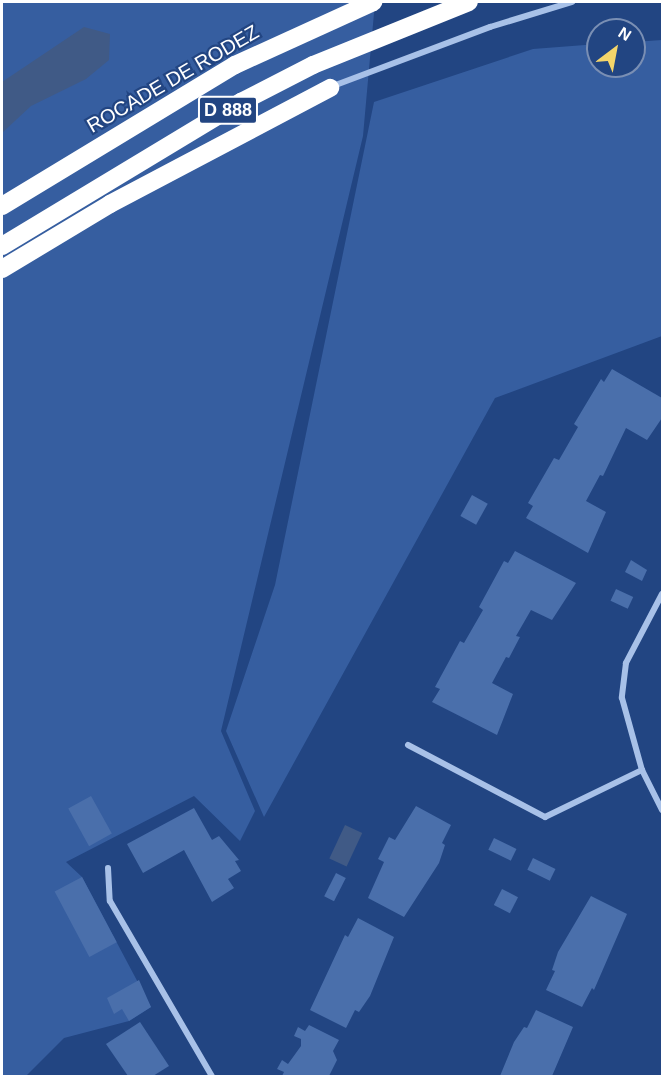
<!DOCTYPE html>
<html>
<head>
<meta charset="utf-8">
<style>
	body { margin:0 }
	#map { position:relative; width:664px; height:1078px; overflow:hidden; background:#224582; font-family:Arial,sans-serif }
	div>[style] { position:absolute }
	.green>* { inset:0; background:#365ea0 }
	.water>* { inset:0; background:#405a86; transform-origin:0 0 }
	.building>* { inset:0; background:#4a6fab; transform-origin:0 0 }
	.street>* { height:6px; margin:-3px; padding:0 3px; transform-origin:3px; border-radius:3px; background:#a8c1e8 }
	.highway>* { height:18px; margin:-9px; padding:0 9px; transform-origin:9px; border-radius:9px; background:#fff }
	span { translate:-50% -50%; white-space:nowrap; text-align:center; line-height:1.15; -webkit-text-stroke:4.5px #224582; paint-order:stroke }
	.shield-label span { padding:2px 4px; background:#224582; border:2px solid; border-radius:4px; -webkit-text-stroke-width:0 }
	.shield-label { font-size:18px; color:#fff; font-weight:700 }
	.street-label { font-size:20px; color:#fff }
	.frame { position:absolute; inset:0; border:3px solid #fff; pointer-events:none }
	.north { position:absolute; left:586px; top:18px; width:60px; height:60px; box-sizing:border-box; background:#224582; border:2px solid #7a8fb4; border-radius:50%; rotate:32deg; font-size:16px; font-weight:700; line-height:24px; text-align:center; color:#fff }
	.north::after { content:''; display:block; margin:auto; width:21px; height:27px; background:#f4d56a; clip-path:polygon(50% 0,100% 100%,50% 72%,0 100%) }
</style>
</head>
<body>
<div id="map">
	<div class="green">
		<i style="clip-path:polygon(2px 2px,375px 2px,363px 136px,221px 731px,255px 811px,240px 841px,194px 796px,66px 862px,82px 877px,151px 1007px,129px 1021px,64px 1038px,26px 1076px,2px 1076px)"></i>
		<i style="clip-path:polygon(662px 40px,662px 336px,495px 398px,264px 817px,226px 731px,275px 585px,374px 102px,533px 49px,598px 44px,598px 66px,634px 66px,634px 42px)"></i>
	</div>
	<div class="water">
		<i style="clip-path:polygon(84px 27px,110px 34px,109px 60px,86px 79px,31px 106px,2px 133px,2px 82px)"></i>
		<i style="left:345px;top:825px;width:19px;height:37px;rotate:25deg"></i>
	</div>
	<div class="building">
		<i style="clip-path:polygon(612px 369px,662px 398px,662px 418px,647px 440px,626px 428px,603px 476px,600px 475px,586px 501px,606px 512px,588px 553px,526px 518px,533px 506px,528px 503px,554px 458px,559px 460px,578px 427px,574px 424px,601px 379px,604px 382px)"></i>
		<i style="left:472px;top:495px;width:18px;height:24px;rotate:29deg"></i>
		<i style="clip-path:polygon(515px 551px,576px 583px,552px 620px,531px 610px,516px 636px,520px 637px,509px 658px,506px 657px,492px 683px,513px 694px,497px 735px,432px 702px,440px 689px,435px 687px,460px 641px,464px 643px,483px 610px,479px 607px,504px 561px,508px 563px)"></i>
		<i style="clip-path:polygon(631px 560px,647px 570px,642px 581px,625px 572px)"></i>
		<i style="left:616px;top:589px;width:19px;height:13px;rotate:25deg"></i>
		<i style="left:91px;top:796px;width:43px;height:26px;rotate:61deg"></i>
		<i style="clip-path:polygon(416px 806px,451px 825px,442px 843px,445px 845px,439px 863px,404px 917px,368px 898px,384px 862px,378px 859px,389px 837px,395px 840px)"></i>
		<i style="clip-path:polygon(194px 808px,212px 840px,219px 836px,239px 860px,235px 861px,241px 871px,228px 879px,234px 888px,212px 902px,184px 850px,143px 873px,127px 844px)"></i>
		<i style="left:494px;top:838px;width:25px;height:13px;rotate:26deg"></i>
		<i style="left:533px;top:858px;width:25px;height:13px;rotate:26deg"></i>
		<i style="left:336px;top:873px;width:11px;height:26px;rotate:27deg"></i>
		<i style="left:82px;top:877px;width:74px;height:31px;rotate:62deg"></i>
		<i style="left:502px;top:889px;width:18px;height:18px;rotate:27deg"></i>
		<i style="clip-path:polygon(591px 896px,627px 914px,594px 990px,592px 988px,582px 1007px,546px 990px,555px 971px,552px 970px,558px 952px)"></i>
		<i style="clip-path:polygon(358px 918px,394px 937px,370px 996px,359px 1012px,355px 1010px,346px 1028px,310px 1010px,345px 935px,348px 937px)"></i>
		<i style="clip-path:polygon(139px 980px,151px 1007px,129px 1021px,122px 1009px,114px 1014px,107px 998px)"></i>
		<i style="clip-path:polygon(536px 1010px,573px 1027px,552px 1076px,500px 1076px,514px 1042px,524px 1027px,527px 1028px)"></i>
		<i style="clip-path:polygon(140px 1022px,169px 1066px,153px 1076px,128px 1076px,106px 1044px)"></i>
		<i style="clip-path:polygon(309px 1025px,339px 1040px,333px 1051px,337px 1060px,329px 1076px,282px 1076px,284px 1072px,277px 1069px,282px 1060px,288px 1064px,301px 1046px,301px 1039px,294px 1036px,298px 1027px,305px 1031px)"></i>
	</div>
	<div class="street">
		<i style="left:333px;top:86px;width:168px;rotate:-20.6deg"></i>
		<i style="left:490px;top:27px;width:86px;rotate:-17deg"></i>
		<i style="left:662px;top:594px;width:78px;rotate:117.6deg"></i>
		<i style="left:626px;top:663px;width:35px;rotate:97deg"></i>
		<i style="left:622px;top:698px;width:75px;rotate:74.5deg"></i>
		<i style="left:642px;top:770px;width:45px;rotate:63.4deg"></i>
		<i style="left:408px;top:745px;width:155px;rotate:27.7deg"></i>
		<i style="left:545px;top:817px;width:108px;rotate:-25.9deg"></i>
		<i style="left:108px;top:868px;width:33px;rotate:87deg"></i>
		<i style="left:110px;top:901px;width:203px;rotate:59.8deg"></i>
	</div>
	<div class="highway">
		<i style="left:2px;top:206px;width:272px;rotate:-31.2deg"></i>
		<i style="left:235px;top:65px;width:152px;rotate:-24.5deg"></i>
		<i style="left:2px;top:246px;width:279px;rotate:-31.1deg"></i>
		<i style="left:241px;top:102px;width:81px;rotate:-27.2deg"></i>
		<i style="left:313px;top:65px;width:168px;rotate:-22deg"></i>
		<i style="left:2px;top:269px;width:126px;rotate:-31deg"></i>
		<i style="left:110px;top:204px;width:249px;rotate:-27.8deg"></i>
	</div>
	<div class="shield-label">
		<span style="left:228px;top:110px">D 888</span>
	</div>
	<div class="street-label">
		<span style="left:173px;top:79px;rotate:-30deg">ROCADE DE RODEZ</span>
	</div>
	<div class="frame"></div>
	<div class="north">N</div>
</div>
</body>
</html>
